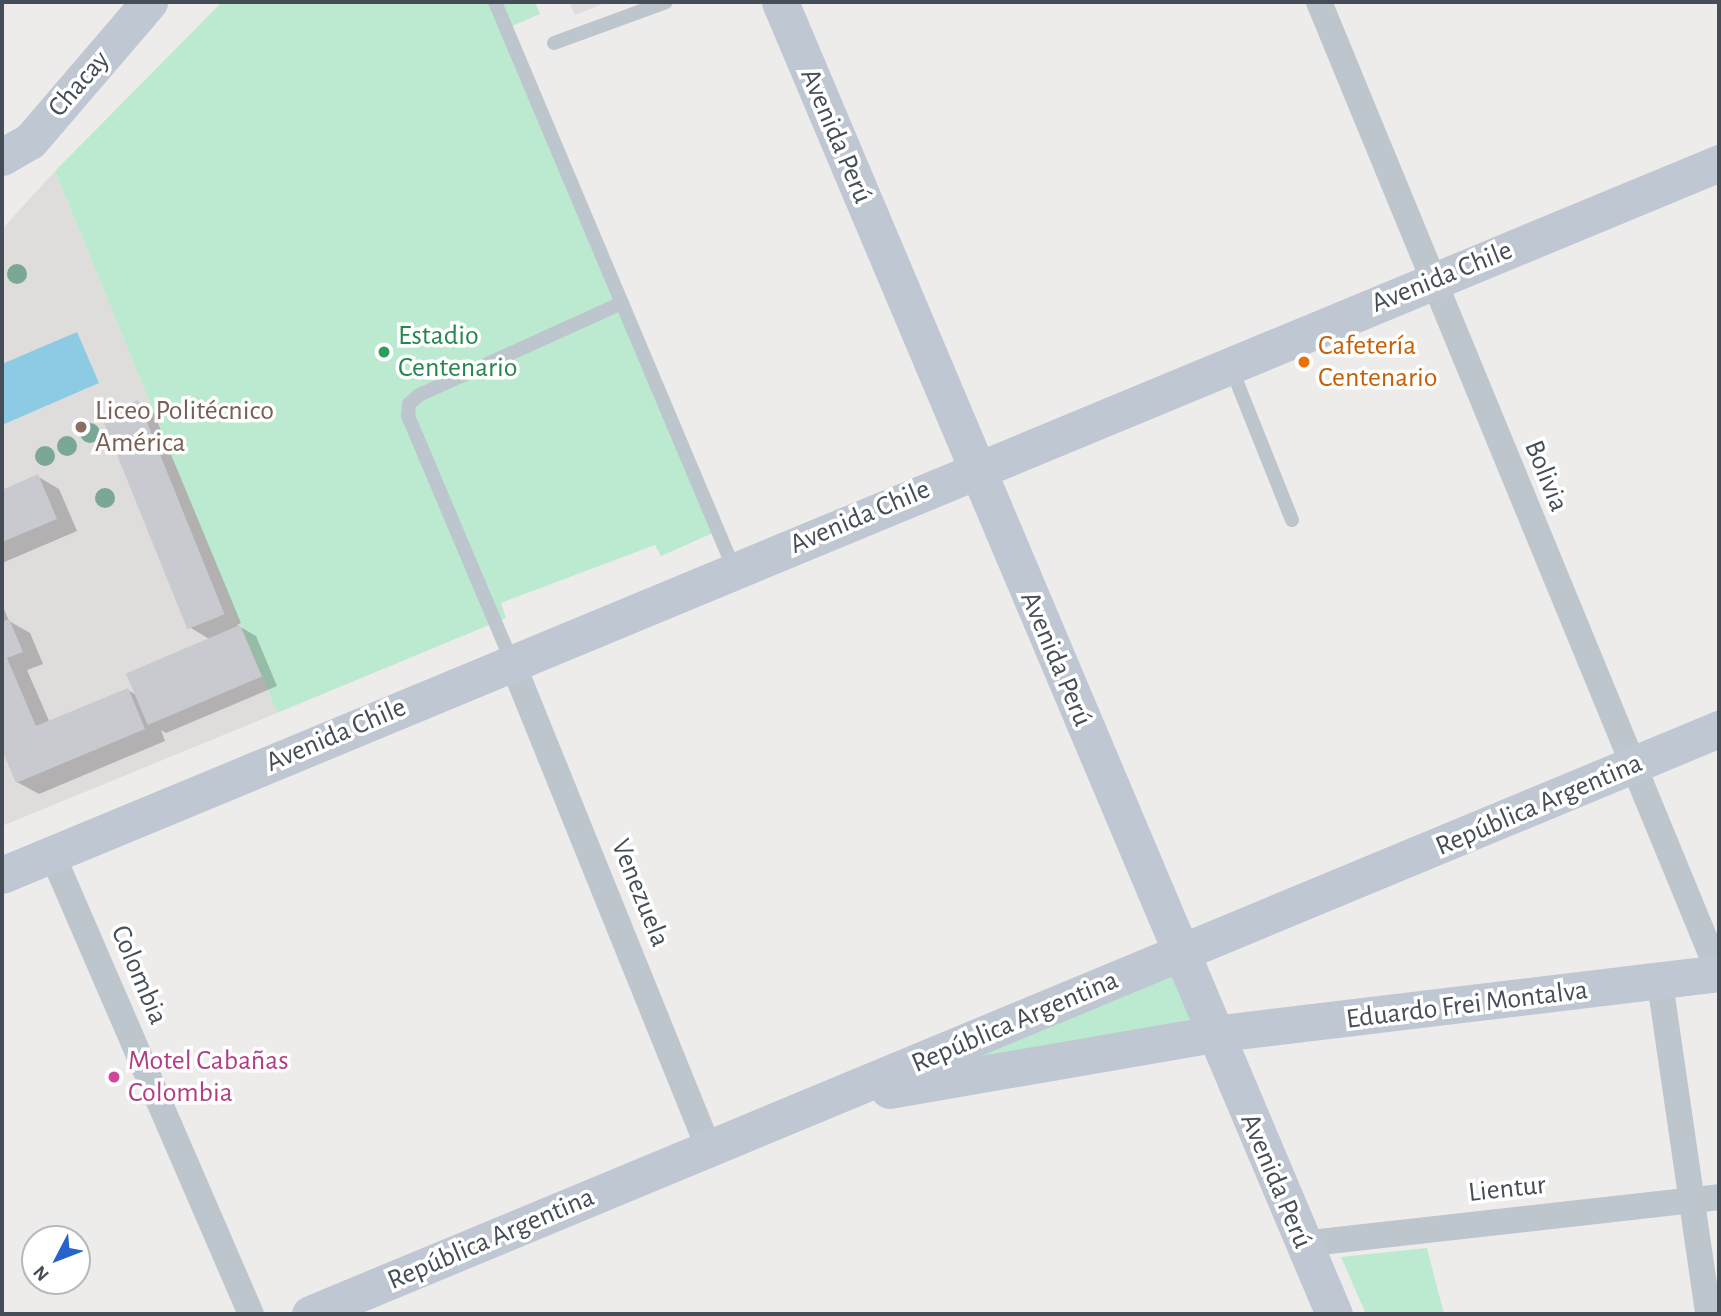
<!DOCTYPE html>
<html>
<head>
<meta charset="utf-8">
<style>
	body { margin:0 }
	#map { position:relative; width:1721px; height:1316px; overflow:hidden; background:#eeebeb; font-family:"Alegreya Sans",sans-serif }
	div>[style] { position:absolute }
	.education>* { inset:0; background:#dfdddc }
	.green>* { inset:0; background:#bcead1 }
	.water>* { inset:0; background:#8ccbe3 }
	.shadow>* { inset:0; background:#0003 }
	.building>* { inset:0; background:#c8cad0; transform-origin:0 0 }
	.lane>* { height:14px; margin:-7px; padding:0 7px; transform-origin:7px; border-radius:7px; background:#bdc5cd }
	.street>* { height:26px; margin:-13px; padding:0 13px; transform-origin:13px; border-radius:13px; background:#bdc5cd }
	.secondary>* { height:37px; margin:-18.5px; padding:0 18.5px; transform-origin:18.5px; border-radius:18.5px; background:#bfc7d3 }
	.trees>* { width:20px; height:20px; margin:-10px; border-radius:50%; background:#7ba894 }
	.dots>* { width:19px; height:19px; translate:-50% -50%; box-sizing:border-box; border:4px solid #fff; border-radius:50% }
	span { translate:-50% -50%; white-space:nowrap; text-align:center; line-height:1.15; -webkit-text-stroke:7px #fff; paint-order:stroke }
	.street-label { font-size:28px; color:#454d57 }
	.leisure-label { font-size:28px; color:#27864d }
	.left { translate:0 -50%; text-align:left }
	.food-label { font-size:28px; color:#c56008 }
	.education-label { font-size:28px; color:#785e54 }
	.hotel-label { font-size:28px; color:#b23c85 }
	.frame { position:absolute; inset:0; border:4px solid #454d57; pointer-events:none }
	.north { position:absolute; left:21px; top:1225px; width:70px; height:70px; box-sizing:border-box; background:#fff; border:2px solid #b5b8bc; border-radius:50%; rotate:228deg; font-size:19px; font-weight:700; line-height:28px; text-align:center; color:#454d57 }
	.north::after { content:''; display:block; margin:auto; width:24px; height:32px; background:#2763cd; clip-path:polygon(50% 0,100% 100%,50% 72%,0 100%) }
</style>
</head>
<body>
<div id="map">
	<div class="education">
		<i style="clip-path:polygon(569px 2px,607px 2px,575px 15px)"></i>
		<i style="clip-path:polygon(55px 171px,277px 713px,2px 826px,2px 229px)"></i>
	</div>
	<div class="green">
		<i style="clip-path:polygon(222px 2px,535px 2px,540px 14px,506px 29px,713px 533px,661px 556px,655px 545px,501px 603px,506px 618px,277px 713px,55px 171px)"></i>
		<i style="clip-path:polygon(1173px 968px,1198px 1018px,913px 1079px)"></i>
		<i style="clip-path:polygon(1427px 1248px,1444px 1314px,1366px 1314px,1341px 1257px)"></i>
	</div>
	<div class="water">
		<i style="clip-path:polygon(77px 332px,99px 383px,2px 425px,2px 364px)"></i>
	</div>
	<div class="shadow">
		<i style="clip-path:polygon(137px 402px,153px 411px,241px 623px,237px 625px,256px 636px,277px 686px,166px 733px,161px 730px,165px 741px,39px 794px,17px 782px,2px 745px,2px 604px,9px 621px,30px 633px,43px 664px,27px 670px,50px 723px,128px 690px,138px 696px,211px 640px,191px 628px)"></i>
		<i style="clip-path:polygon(37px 476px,59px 489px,77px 531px,2px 563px,2px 491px)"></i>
	</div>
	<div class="building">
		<i style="left:138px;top:400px;width:231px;height:40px;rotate:68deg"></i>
		<i style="clip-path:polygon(38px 474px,57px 519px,2px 542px,2px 490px)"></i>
		<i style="clip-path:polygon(9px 619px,23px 652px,7px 658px,36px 726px,128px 688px,145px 729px,16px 783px,2px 750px,2px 622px)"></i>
		<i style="left:240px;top:625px;width:56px;height:124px;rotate:67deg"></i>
	</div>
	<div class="lane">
		<i style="left:495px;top:2px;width:615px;rotate:67.14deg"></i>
		<i style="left:554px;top:43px;width:119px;rotate:-20.1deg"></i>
		<i style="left:1230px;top:365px;width:167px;rotate:68.2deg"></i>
		<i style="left:512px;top:662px;width:267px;rotate:-112.9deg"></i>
		<i style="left:408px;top:416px;width:12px;rotate:-85deg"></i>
		<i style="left:409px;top:404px;width:13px;rotate:-42deg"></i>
		<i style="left:419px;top:395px;width:223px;rotate:-24.4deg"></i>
	</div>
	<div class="street">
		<i style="left:1319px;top:2px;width:1050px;rotate:67.61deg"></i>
		<i style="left:512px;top:662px;width:525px;rotate:67.98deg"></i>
		<i style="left:52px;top:854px;width:501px;rotate:66.61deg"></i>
		<i style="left:1660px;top:983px;width:334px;rotate:81.7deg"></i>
		<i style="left:1302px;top:1244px;width:420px;rotate:-6.4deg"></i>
	</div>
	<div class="secondary">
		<i style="left:780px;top:2px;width:1424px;rotate:67.11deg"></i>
		<i style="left:2px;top:157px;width:32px;rotate:-30deg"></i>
		<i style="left:30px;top:141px;width:183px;rotate:-49.4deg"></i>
		<i style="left:2px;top:875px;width:1859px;rotate:-22.52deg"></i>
		<i style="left:889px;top:1090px;width:329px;rotate:-9.8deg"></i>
		<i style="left:1213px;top:1034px;width:510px;rotate:-6.87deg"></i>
		<i style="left:310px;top:1314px;width:1526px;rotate:-22.55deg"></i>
	</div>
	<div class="trees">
		<i style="left:17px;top:274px"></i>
		<i style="left:90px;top:433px"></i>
		<i style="left:67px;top:446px"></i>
		<i style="left:45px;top:456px"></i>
		<i style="left:105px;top:498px"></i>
	</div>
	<div class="dots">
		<i style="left:384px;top:352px;background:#2e9e5b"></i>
		<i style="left:1304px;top:362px;background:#e8710a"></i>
		<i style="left:81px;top:427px;background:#8d6e63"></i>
		<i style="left:114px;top:1077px;background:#d1479c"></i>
	</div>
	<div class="street-label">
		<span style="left:79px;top:84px;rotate:-49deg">Chacay</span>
		<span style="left:836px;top:136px;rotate:67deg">Avenida Perú</span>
		<span style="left:1442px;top:277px;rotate:-22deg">Avenida Chile</span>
		<span style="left:1546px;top:476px;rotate:68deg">Bolivia</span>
		<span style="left:860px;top:517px;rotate:-23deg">Avenida Chile</span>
		<span style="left:1056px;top:659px;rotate:67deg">Avenida Perú</span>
		<span style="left:336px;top:735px;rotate:-23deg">Avenida Chile</span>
		<span style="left:1539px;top:805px;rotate:-23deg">República Argentina</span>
		<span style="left:640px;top:893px;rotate:68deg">Venezuela</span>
		<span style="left:139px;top:975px;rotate:67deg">Colombia</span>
		<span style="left:1467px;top:1005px;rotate:-7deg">Eduardo Frei Montalva</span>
		<span style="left:1015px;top:1022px;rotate:-23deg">República Argentina</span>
		<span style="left:1276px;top:1181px;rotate:67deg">Avenida Perú</span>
		<span style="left:1507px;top:1189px;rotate:-6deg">Lientur</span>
		<span style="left:491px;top:1239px;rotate:-23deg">República Argentina</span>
	</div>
	<div class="leisure-label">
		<span class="left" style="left:398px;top:352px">Estadio<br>Centenario</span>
	</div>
	<div class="food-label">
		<span class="left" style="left:1318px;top:362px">Cafetería<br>Centenario</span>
	</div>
	<div class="education-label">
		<span class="left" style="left:95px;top:427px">Liceo Politécnico<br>América</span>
	</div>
	<div class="hotel-label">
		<span class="left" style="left:128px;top:1077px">Motel Cabañas<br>Colombia</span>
	</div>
	<div class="frame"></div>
	<div class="north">N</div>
</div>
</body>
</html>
